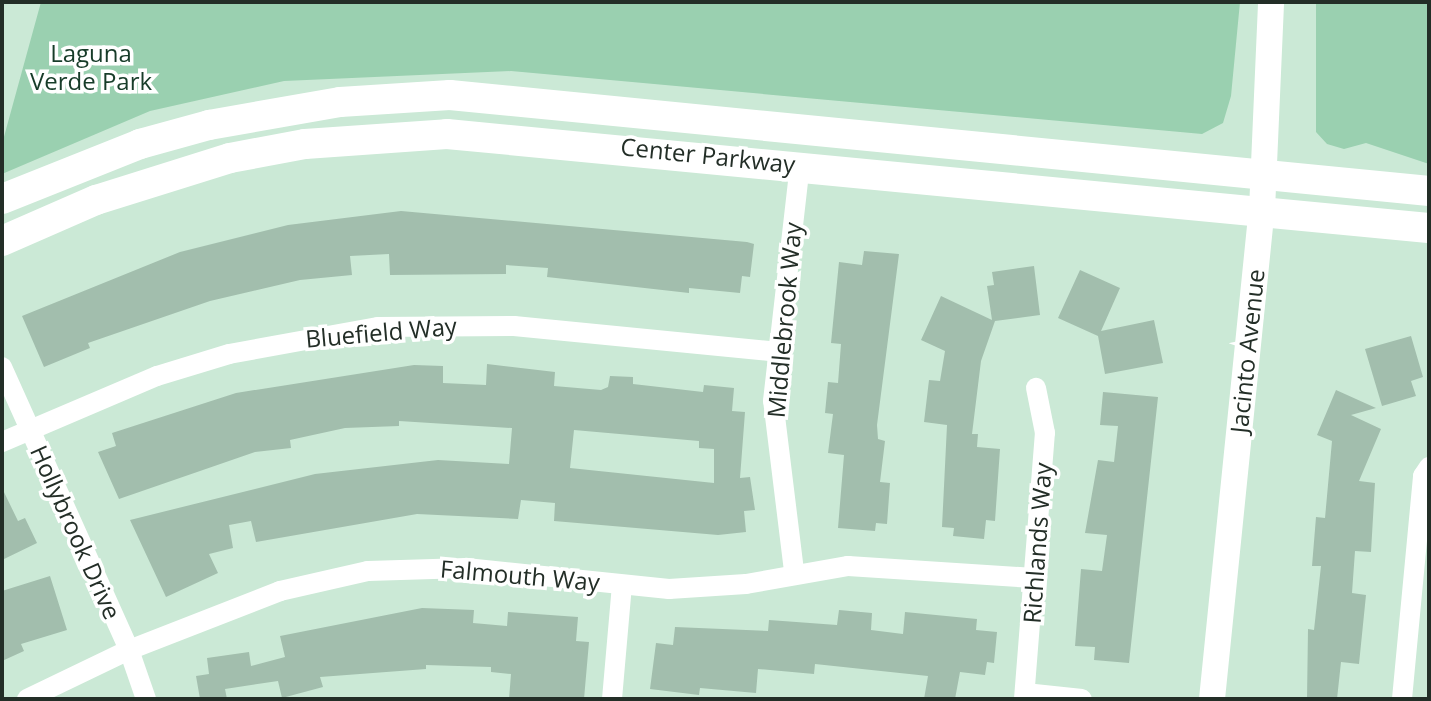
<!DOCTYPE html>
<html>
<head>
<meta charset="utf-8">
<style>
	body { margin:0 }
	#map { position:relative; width:1431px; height:701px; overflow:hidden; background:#cbe9d6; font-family:"Open Sans",sans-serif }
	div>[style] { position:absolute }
	.green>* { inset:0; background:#9ad0b0 }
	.building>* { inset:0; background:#a2bead }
	.minor>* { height:20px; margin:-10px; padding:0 10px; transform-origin:10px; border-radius:10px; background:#fff }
	.tertiary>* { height:26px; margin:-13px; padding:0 13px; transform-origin:13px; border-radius:13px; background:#fff }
	.secondary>* { height:30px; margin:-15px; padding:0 15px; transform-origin:15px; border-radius:15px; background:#fff }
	span { translate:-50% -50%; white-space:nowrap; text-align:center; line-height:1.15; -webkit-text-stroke:7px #fff; paint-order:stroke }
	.park-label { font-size:24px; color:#173c29 }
	.street-label { font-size:24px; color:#232e27 }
	.frame { position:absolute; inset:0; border:4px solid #232e27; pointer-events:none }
</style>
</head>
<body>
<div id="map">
	<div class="green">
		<i style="clip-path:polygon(41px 2px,1240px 2px,1231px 96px,1223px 123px,1202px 134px,511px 71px,284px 81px,150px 111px,2px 174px,2px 144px)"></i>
		<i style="clip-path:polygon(1316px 2px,1429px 2px,1429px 164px,1366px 143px,1344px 149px,1327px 144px,1316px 132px)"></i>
	</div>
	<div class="building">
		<i style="clip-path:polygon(401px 211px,747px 242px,754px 244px,750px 277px,742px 276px,740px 293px,689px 288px,689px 293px,547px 277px,548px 268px,506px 265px,506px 274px,390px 275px,389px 254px,350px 256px,352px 275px,300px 280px,210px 301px,88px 343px,90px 348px,44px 367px,22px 316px,180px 252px,288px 225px)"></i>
		<i style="clip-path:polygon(864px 251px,899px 254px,877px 425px,878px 439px,885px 441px,880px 482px,890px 483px,887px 524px,876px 523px,875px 531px,838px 528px,844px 455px,828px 453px,833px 414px,825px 413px,828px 382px,838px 383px,841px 344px,831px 343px,839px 262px,862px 265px)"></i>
		<i style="clip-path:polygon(1034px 266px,1040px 315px,995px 321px,981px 361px,972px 434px,978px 434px,977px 447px,1000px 449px,995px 521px,986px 520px,984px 539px,953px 536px,954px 528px,942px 527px,947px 425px,924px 422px,929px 380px,940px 381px,945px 351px,921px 340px,941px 296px,992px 320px,987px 286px,994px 285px,992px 272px)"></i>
		<i style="clip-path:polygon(1080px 270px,1120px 288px,1101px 331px,1154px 320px,1163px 363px,1105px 374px,1098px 336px,1058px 318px)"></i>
		<i style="clip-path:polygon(1411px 336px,1423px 377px,1411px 381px,1416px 396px,1382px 406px,1365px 349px)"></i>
		<i style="clip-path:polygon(evenodd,487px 364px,555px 372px,554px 386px,601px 390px,608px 387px,610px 376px,633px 377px,633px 384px,703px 392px,704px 385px,734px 388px,732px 411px,745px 412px,740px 478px,750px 477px,755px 510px,744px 511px,746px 532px,718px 535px,554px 521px,555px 503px,521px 500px,518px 519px,417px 514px,256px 542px,251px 521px,229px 525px,233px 548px,209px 554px,218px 573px,166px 597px,130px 520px,315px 474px,438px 460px,509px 464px,512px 428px,399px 421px,399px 426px,345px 428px,290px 440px,291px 448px,255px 452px,119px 499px,98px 452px,116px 446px,112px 433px,236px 393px,414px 365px,443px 366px,443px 383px,486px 385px,487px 364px,574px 430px,699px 441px,699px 448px,714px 449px,714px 483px,570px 468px,574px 430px)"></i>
		<i style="clip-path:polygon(1336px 390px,1376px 408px,1351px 415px,1381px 429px,1359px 481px,1375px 483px,1371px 552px,1355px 551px,1352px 593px,1366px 595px,1359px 664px,1341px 662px,1337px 699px,1307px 699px,1308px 629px,1314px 630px,1321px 566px,1312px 566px,1316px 517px,1325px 518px,1332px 441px,1317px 435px)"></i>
		<i style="clip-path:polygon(1103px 392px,1158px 397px,1129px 663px,1094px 660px,1095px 647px,1075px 646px,1081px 569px,1102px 571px,1107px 535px,1085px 533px,1098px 460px,1114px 462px,1118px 426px,1100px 425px)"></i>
		<i style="clip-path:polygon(2px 488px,18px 521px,25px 518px,37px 543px,2px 560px)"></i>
		<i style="clip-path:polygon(50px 576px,67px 630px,21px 644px,24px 651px,2px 661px,2px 591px)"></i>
		<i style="clip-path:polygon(422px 608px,474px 610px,473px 623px,507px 626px,508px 612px,578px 617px,576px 641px,589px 642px,584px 699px,509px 699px,511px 674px,491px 672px,491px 667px,426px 665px,426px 669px,320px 677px,323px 687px,282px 698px,278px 681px,225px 689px,227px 699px,200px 699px,196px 676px,209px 674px,207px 658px,249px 652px,251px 666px,285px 657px,280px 636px)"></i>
		<i style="clip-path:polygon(839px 610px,872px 613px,871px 630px,903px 634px,905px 612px,977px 619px,976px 630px,997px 632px,994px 663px,987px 662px,985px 675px,960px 672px,955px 699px,924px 699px,928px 676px,815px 664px,814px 674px,758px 669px,756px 693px,700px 688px,699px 695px,650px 689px,656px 643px,673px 645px,675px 627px,768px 631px,769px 620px,837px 625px)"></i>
	</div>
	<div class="minor">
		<i style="left:2px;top:367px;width:310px;rotate:65.8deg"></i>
		<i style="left:129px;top:650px;width:52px;rotate:70.9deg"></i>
		<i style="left:2px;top:442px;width:168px;rotate:-23.1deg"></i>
		<i style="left:157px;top:376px;width:75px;rotate:-17deg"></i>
		<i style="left:229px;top:354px;width:151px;rotate:-10.3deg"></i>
		<i style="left:378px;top:327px;width:136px;rotate:-0.4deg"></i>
		<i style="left:514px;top:326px;width:264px;rotate:5.6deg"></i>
		<i style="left:794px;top:571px;width:171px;rotate:-97deg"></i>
		<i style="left:773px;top:401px;width:239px;rotate:-83.5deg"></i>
		<i style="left:1025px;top:693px;width:57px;rotate:6deg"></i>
		<i style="left:27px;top:699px;width:113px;rotate:-25.7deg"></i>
		<i style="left:129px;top:650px;width:162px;rotate:-21.3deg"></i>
		<i style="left:280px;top:591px;width:90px;rotate:-12.8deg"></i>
		<i style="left:368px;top:571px;width:98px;rotate:-1.8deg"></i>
		<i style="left:466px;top:568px;width:204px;rotate:5.9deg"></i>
		<i style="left:669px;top:589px;width:77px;rotate:-3.7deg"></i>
		<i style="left:746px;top:584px;width:104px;rotate:-10deg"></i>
		<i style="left:848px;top:566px;width:187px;rotate:3.7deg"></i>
		<i style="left:612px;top:699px;width:114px;rotate:-85deg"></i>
		<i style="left:1024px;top:699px;width:267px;rotate:-85.5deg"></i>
		<i style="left:1045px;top:433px;width:46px;rotate:-101.3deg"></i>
		<i style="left:1402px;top:699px;width:224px;rotate:-84.6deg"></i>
		<i style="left:1423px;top:476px;width:11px;rotate:-56deg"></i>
	</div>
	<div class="tertiary">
		<i style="left:1212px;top:699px;width:492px;rotate:-84.2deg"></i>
		<i style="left:1262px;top:210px;width:208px;rotate:-87.5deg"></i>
	</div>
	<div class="secondary">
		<i style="left:2px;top:199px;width:149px;rotate:-21.7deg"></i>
		<i style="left:140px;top:144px;width:72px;rotate:-15.4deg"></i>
		<i style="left:209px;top:125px;width:133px;rotate:-10deg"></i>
		<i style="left:340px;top:102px;width:110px;rotate:-3.6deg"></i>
		<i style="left:450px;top:95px;width:984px;rotate:5.6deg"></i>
		<i style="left:2px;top:241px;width:103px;rotate:-23.6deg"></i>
		<i style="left:96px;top:200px;width:140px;rotate:-17.4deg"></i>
		<i style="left:230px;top:158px;width:76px;rotate:-10.6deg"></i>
		<i style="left:305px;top:144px;width:142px;rotate:-4deg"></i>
		<i style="left:447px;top:134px;width:986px;rotate:5.47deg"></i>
	</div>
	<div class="park-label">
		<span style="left:91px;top:67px">Laguna<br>Verde Park</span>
	</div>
	<div class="street-label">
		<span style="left:708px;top:155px;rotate:6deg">Center Parkway</span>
		<span style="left:784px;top:320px;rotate:-85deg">Middlebrook Way</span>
		<span style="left:381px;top:332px;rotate:-5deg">Bluefield Way</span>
		<span style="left:1247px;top:351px;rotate:-84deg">Jacinto Avenue</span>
		<span style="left:76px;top:532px;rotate:66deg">Hollybrook Drive</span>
		<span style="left:1037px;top:543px;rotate:-86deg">Richlands Way</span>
		<span style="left:520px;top:575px;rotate:5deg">Falmouth Way</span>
	</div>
	<div class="frame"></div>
</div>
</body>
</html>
